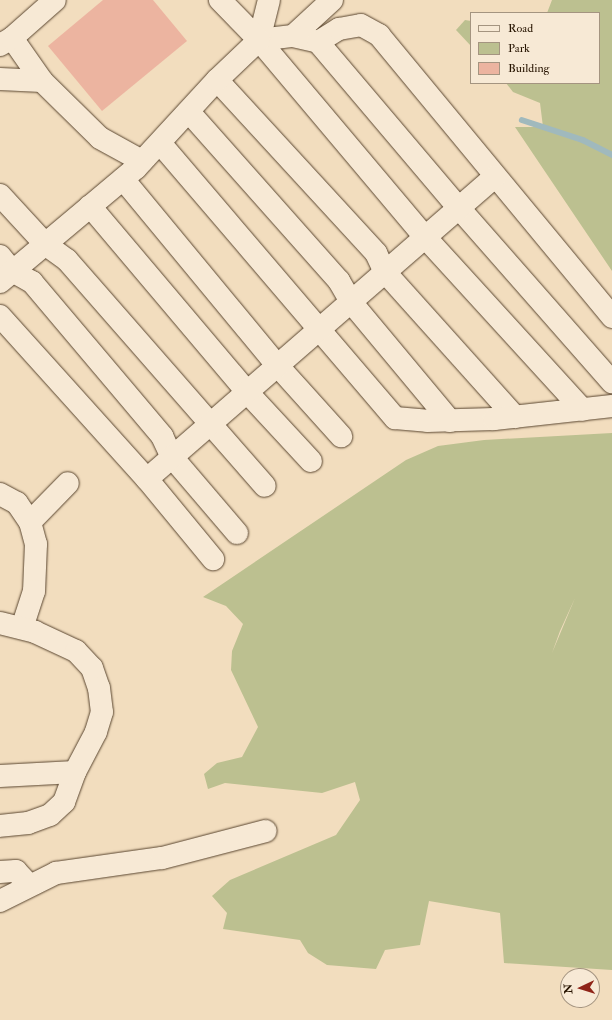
<!DOCTYPE html>
<html>
<head>
<meta charset="utf-8">
<style>
	body { margin:0 }
	#map { position:relative; width:612px; height:1020px; overflow:hidden; background:#f2ddbe; font-family:"IM FELL Double Pica",serif }
	div>[style] { position:absolute }
	.green>* { inset:0; background:#bcc090 }
	.stream>* { height:5.5px; margin:-2.75px; padding:0 2.75px; transform-origin:2.75px; border-radius:2.75px; background:#a0b9bd }
	.building>* { inset:0; background:#ecb4a0 }
	.roads { filter:drop-shadow(0 0 1px #5a4630) drop-shadow(0 0 1px #5a4630) }
	.minor>* { height:22px; margin:-11px; padding:0 11px; transform-origin:11px; border-radius:11px; background:#f7e9d5 }
	span { translate:-50% -50%; white-space:nowrap; text-align:center; line-height:1.15; -webkit-text-stroke:3.5px #f7e9d5; paint-order:stroke }
	.legend { position:absolute; left:470px; top:12px; width:130px; height:72px; box-sizing:border-box; background:#f7e9d5; border:1px solid #a49480; margin:0; padding:5px 7px; list-style:none; font-size:12px; color:#271400 }
	.legend li { display:flex; align-items:center; gap:8px; height:20px }
	.legend b { width:20px; border:1px solid #a49480 }
	.north { position:absolute; left:560px; top:968px; width:40px; height:40px; box-sizing:border-box; background:#f7e9d5; border:1px solid #a49480; border-radius:50%; rotate:266deg; font-size:11px; font-weight:700; line-height:16px; text-align:center; color:#271400 }
	.north::after { content:''; display:block; margin:auto; width:14px; height:18px; background:#8f2418; clip-path:polygon(50% 0,100% 100%,50% 72%,0 100%) }
</style>
</head>
<body>
<div id="map">
	<div class="green">
		<i style="clip-path:polygon(552px 0,612px 0,612px 271px,515px 127px,543px 127px,540px 103px,513px 92px,506px 83px,599px 83px,599px 13px,547px 13px)"></i>
		<i style="clip-path:polygon(465px 20px,471px 21px,471px 46px,456px 30px)"></i>
		<i style="clip-path:polygon(evenodd,612px 433px,612px 970px,504px 963px,500px 913px,429px 901px,420px 945px,385px 950px,376px 969px,327px 965px,308px 953px,300px 940px,223px 929px,227px 913px,212px 896px,230px 880px,336px 835px,360px 800px,355px 782px,322px 793px,225px 783px,208px 789px,204px 774px,217px 763px,242px 757px,258px 727px,231px 670px,232px 651px,243px 624px,226px 606px,203px 597px,406px 460px,438px 446px,484px 440px,612px 433px,575px 598px,552px 653px,560px 631px,575px 598px)"></i>
	</div>
	<div class="stream">
		<i style="left:522px;top:120px;width:64px;rotate:18.2deg"></i>
		<i style="left:583px;top:140px;width:33px;rotate:27deg"></i>
	</div>
	<div class="building">
		<i style="clip-path:polygon(103px 0,153px 0,187px 41px,102px 111px,48px 46px)"></i>
	</div>
	<div class="roads">
		<div class="minor">
			<i style="left:293px;top:36px;width:53px;rotate:-42.7deg"></i>
			<i style="left:12px;top:38px;width:52px;rotate:55.1deg"></i>
			<i style="left:259px;top:40px;width:34px;rotate:-7deg"></i>
			<i style="left:293px;top:36px;width:26px;rotate:13deg"></i>
			<i style="left:318px;top:42px;width:218px;rotate:49.7deg"></i>
			<i style="left:459px;top:208px;width:232px;rotate:48.7deg"></i>
			<i style="left:259px;top:40px;width:258px;rotate:49.9deg"></i>
			<i style="left:425px;top:237px;width:234px;rotate:47.6deg"></i>
			<i style="left:259px;top:40px;width:41px;rotate:-76deg"></i>
			<i style="left:318px;top:42px;width:25px;rotate:-32deg"></i>
			<i style="left:339px;top:29px;width:22px;rotate:-10deg"></i>
			<i style="left:361px;top:25px;width:21px;rotate:29deg"></i>
			<i style="left:379px;top:35px;width:366px;rotate:50.4deg"></i>
			<i style="left:0;top:45px;width:14px;rotate:-30deg"></i>
			<i style="left:12px;top:38px;width:57px;rotate:-41.5deg"></i>
			<i style="left:0;top:79px;width:42px;rotate:2.7deg"></i>
			<i style="left:42px;top:81px;width:81px;rotate:44.5deg"></i>
			<i style="left:100px;top:138px;width:48px;rotate:28.7deg"></i>
			<i style="left:217px;top:80px;width:235px;rotate:47.4deg"></i>
			<i style="left:376px;top:253px;width:21px;rotate:65deg"></i>
			<i style="left:385px;top:272px;width:195px;rotate:48.1deg"></i>
			<i style="left:189px;top:112px;width:226px;rotate:48.4deg"></i>
			<i style="left:339px;top:281px;width:24px;rotate:60deg"></i>
			<i style="left:351px;top:302px;width:155px;rotate:50.2deg"></i>
			<i style="left:160px;top:143px;width:362px;rotate:49.5deg"></i>
			<i style="left:395px;top:418px;width:32px;rotate:5deg"></i>
			<i style="left:427px;top:421px;width:67px;rotate:-1.7deg"></i>
			<i style="left:494px;top:419px;width:119px;rotate:-6.3deg"></i>
			<i style="left:123px;top:179px;width:241px;rotate:50.4deg"></i>
			<i style="left:277px;top:365px;width:96px;rotate:48deg"></i>
			<i style="left:0;top:195px;width:67px;rotate:47.4deg"></i>
			<i style="left:45px;top:244px;width:27px;rotate:36deg"></i>
			<i style="left:67px;top:260px;width:300px;rotate:48.8deg"></i>
			<i style="left:90px;top:206px;width:243px;rotate:49.8deg"></i>
			<i style="left:247px;top:392px;width:94px;rotate:47.2deg"></i>
			<i style="left:0;top:256px;width:19px;rotate:51deg"></i>
			<i style="left:12px;top:271px;width:23px;rotate:29deg"></i>
			<i style="left:32px;top:282px;width:202px;rotate:49.8deg"></i>
			<i style="left:162px;top:436px;width:23px;rotate:65deg"></i>
			<i style="left:172px;top:457px;width:100px;rotate:49.5deg"></i>
			<i style="left:0;top:282px;width:177px;rotate:-40deg"></i>
			<i style="left:136px;top:168px;width:120px;rotate:-47.4deg"></i>
			<i style="left:217px;top:80px;width:58px;rotate:-43.6deg"></i>
			<i style="left:259px;top:40px;width:56px;rotate:-134.3deg"></i>
			<i style="left:0;top:316px;width:219px;rotate:48deg"></i>
			<i style="left:147px;top:479px;width:461px;rotate:-41deg"></i>
			<i style="left:147px;top:479px;width:104px;rotate:50.5deg"></i>
			<i style="left:0;top:494px;width:19px;rotate:28deg"></i>
			<i style="left:17px;top:503px;width:23px;rotate:56deg"></i>
			<i style="left:30px;top:522px;width:23px;rotate:75deg"></i>
			<i style="left:36px;top:544px;width:47px;rotate:92.4deg"></i>
			<i style="left:34px;top:591px;width:39px;rotate:108deg"></i>
			<i style="left:30px;top:522px;width:54px;rotate:-45.7deg"></i>
			<i style="left:0;top:623px;width:36px;rotate:14deg"></i>
			<i style="left:35px;top:632px;width:45px;rotate:24.9deg"></i>
			<i style="left:76px;top:651px;width:23px;rotate:47deg"></i>
			<i style="left:92px;top:668px;width:21px;rotate:71deg"></i>
			<i style="left:99px;top:688px;width:24px;rotate:83deg"></i>
			<i style="left:102px;top:712px;width:21px;rotate:107deg"></i>
			<i style="left:96px;top:732px;width:45px;rotate:117.7deg"></i>
			<i style="left:75px;top:772px;width:32px;rotate:110deg"></i>
			<i style="left:64px;top:802px;width:19px;rotate:137deg"></i>
			<i style="left:50px;top:815px;width:23px;rotate:160deg"></i>
			<i style="left:28px;top:823px;width:28px;rotate:174deg"></i>
			<i style="left:0;top:776px;width:75px;rotate:-3.1deg"></i>
			<i style="left:0;top:872px;width:16px;rotate:-4deg"></i>
			<i style="left:16px;top:871px;width:19px;rotate:47deg"></i>
			<i style="left:0;top:901px;width:63px;rotate:-26.6deg"></i>
			<i style="left:56px;top:873px;width:107px;rotate:-8.1deg"></i>
			<i style="left:162px;top:858px;width:107px;rotate:-14.6deg"></i>
		</div>
	</div>
	<ul class="legend">
	<li><b style="height:5px;background:#f7e9d5"></b>Road</li>
	<li><b style="height:11px;background:#bcc090"></b>Park</li>
	<li><b style="height:11px;background:#ecb4a0"></b>Building</li>
	</ul>
	<div class="north">N</div>
</div>
</body>
</html>
